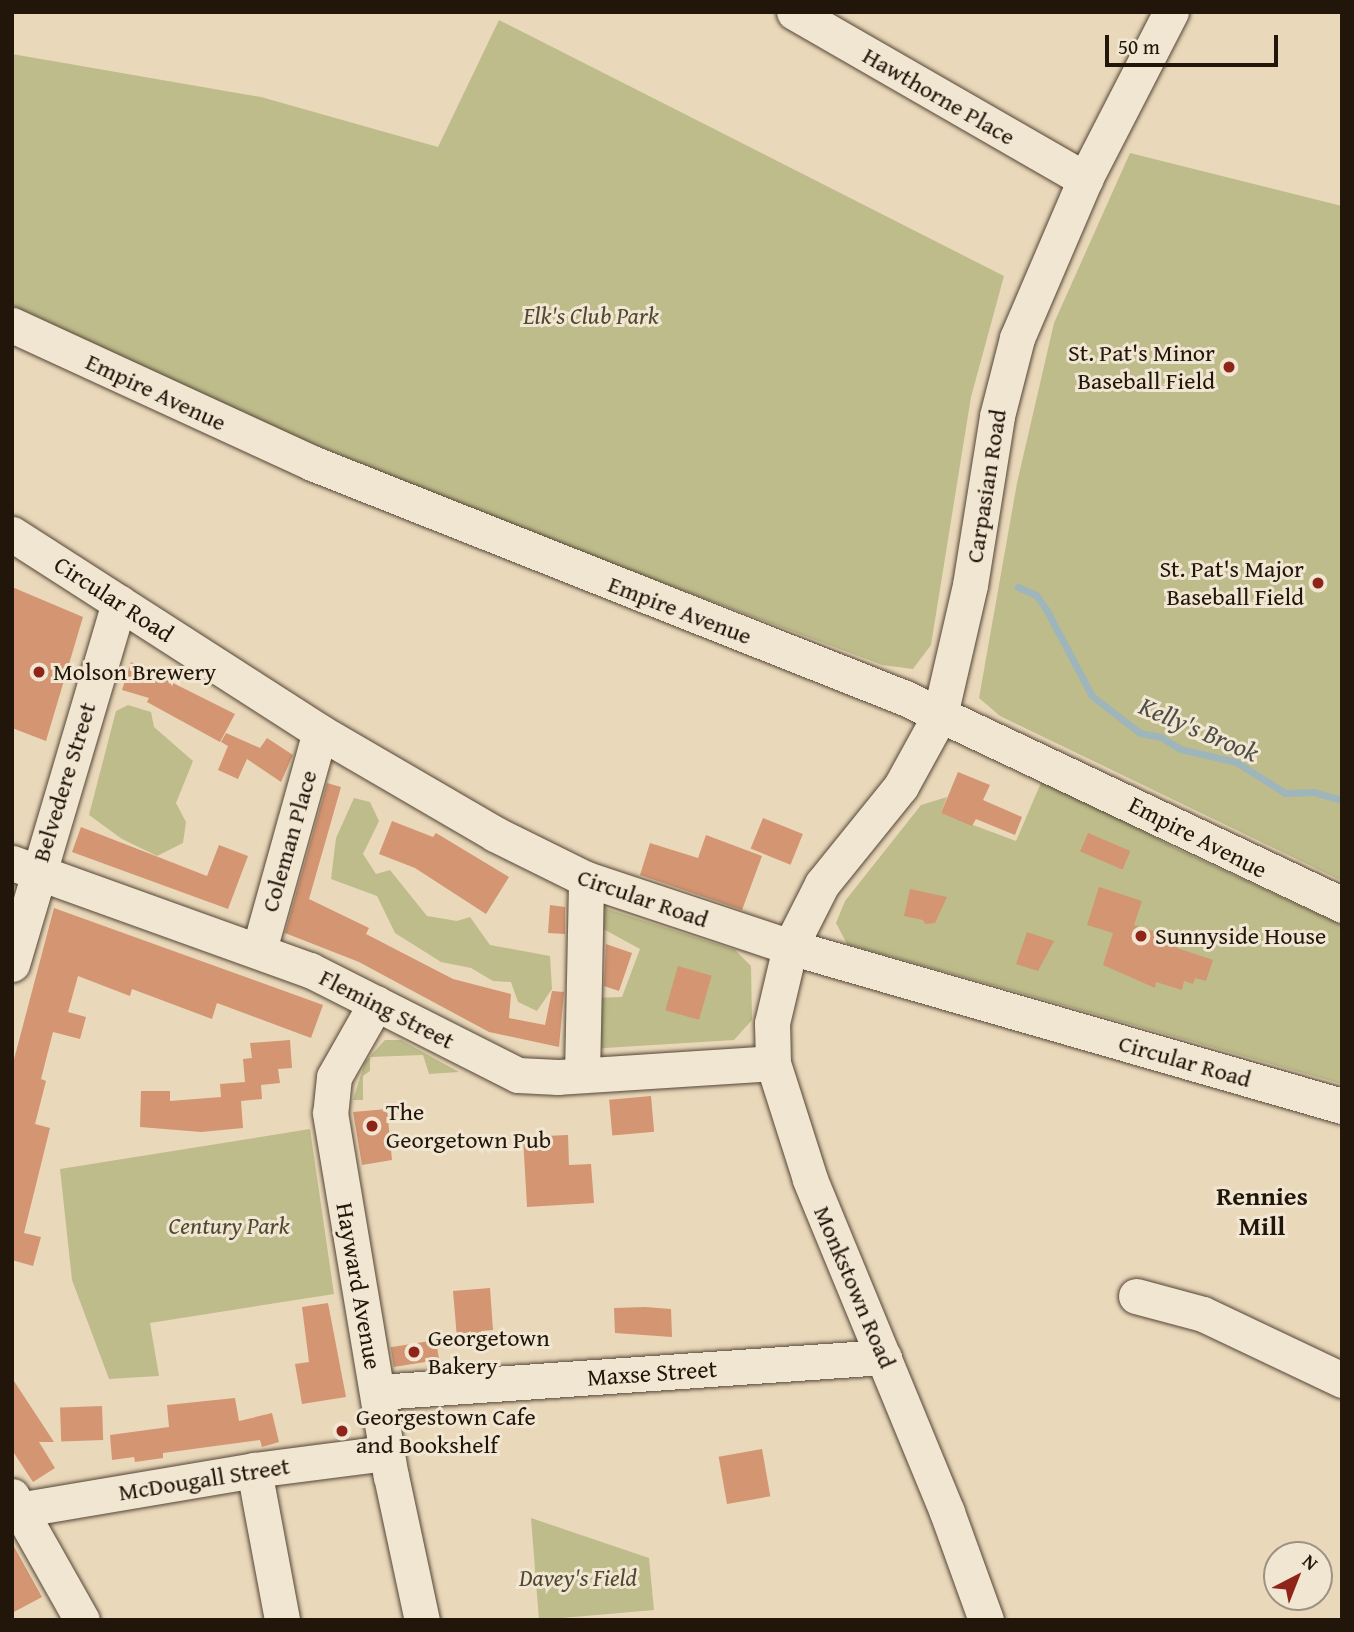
<!DOCTYPE html>
<html>
<head>
<meta charset="utf-8">
<style>
	body { margin:0 }
	#map { position:relative; width:1354px; height:1632px; overflow:hidden; background:#ead8ba; font-family:"Gentium Book Plus",serif }
	div>[style] { position:absolute }
	.green>* { inset:0; background:#bebc8b }
	.stream>* { height:7px; margin:-3.5px; padding:0 3.5px; transform-origin:3.5px; border-radius:3.5px; background:#9eb6bb }
	.building>* { inset:0; background:#d39572; transform-origin:0 0 }
	.roads { filter:drop-shadow(0 0 2px #544636) drop-shadow(0 0 2px #544636) }
	.minor>* { height:35px; margin:-17.5px; padding:0 17.5px; transform-origin:17.5px; border-radius:17.5px; background:#f1e6d2 }
	.dots>* { width:19px; height:19px; translate:-50% -50%; box-sizing:border-box; border:4px solid #f1e6d2; border-radius:50% }
	span { translate:-50% -50%; white-space:nowrap; text-align:center; line-height:1.15; -webkit-text-stroke:6px #f1e6d2; paint-order:stroke }
	.street-label { font-size:24px; color:#22160a }
	.park-label { font-size:24px; color:#514831; font-style:italic }
	.poi-label { font-size:24px; color:#22160a }
	.right { translate:-100% -50%; text-align:right }
	.left { translate:0 -50%; text-align:left }
	.water-label { font-size:26px; color:#4d4e48; font-style:italic }
	.neighbourhood-label { font-size:26px; color:#22160a; font-weight:700 }
	.frame { position:absolute; inset:0; border:14px solid #22160a; pointer-events:none }
	.north { position:absolute; left:1263px; top:1541px; width:70px; height:70px; box-sizing:border-box; background:#f1e6d2; border:2px solid #9e9382; border-radius:50%; rotate:42deg; font-size:19px; font-weight:700; line-height:28px; text-align:center; color:#22160a }
	.north::after { content:''; display:block; margin:auto; width:24px; height:32px; background:#8f2418; clip-path:polygon(50% 0,100% 100%,50% 72%,0 100%) }
	.scale { position:absolute; left:1105px; top:35px; width:173px; height:32px; box-sizing:border-box; border:4px solid #22160a; border-top:0; padding-left:9px; font-size:21px; line-height:24px; white-space:nowrap; color:#22160a; -webkit-text-stroke:5px #f1e6d2; paint-order:stroke }
</style>
</head>
<body>
<div id="map">
	<div class="green">
		<i style="clip-path:polygon(499px 20px,1004px 276px,971px 397px,931px 645px,913px 669px,882px 665px,570px 548px,274px 428px,12px 305px,12px 54px,261px 97px,438px 147px)"></i>
		<i style="clip-path:polygon(1130px 153px,1342px 206px,1342px 881px,1000px 716px,979px 698px,1017px 483px,1054px 323px)"></i>
		<i style="clip-path:polygon(128px 705px,151px 712px,154px 727px,193px 761px,176px 803px,186px 822px,183px 843px,157px 856px,122px 839px,89px 815px,116px 711px)"></i>
		<i style="clip-path:polygon(1043px 778px,1175px 848px,1342px 925px,1342px 1084px,847px 944px,836px 923px,845px 901px,921px 805px,947px 797px,941px 813px,1016px 841px)"></i>
		<i style="clip-path:polygon(354px 798px,370px 802px,379px 821px,363px 854px,376px 874px,390px 870px,427px 916px,457px 921px,470px 917px,490px 945px,550px 956px,552px 989px,537px 1011px,518px 1002px,511px 982px,493px 981px,471px 968px,441px 962px,395px 933px,377px 896px,331px 879px,336px 838px)"></i>
		<i style="clip-path:polygon(595px 905px,735px 950px,751px 966px,752px 1020px,734px 1040px,589px 1049px,593px 998px,622px 997px,640px 949px,594px 924px)"></i>
		<i style="clip-path:polygon(385px 1040px,401px 1040px,459px 1072px,429px 1074px,423px 1055px,370px 1057px,370px 1071px,363px 1076px,363px 1100px,353px 1100px,365px 1062px)"></i>
		<i style="clip-path:polygon(310px 1129px,334px 1294px,150px 1323px,159px 1376px,109px 1379px,72px 1280px,60px 1169px)"></i>
		<i style="clip-path:polygon(531px 1518px,649px 1558px,654px 1610px,539px 1620px)"></i>
	</div>
	<div class="stream">
		<i style="left:1018px;top:587px;width:20px;rotate:24deg"></i>
		<i style="left:1036px;top:595px;width:19px;rotate:55deg"></i>
		<i style="left:1047px;top:611px;width:96px;rotate:62.1deg"></i>
		<i style="left:1092px;top:696px;width:61px;rotate:37.6deg"></i>
		<i style="left:1140px;top:733px;width:21px;rotate:11deg"></i>
		<i style="left:1161px;top:737px;width:22px;rotate:32deg"></i>
		<i style="left:1180px;top:749px;width:57px;rotate:13.1deg"></i>
		<i style="left:1236px;top:762px;width:58px;rotate:32.3deg"></i>
		<i style="left:1285px;top:793px;width:28px;rotate:-2deg"></i>
		<i style="left:1313px;top:792px;width:30px;rotate:15deg"></i>
	</div>
	<div class="building">
		<i style="clip-path:polygon(12px 587px,83px 617px,46px 741px,12px 728px)"></i>
		<i style="clip-path:polygon(131px 662px,235px 714px,220px 742px,147px 702px,149px 698px,122px 690px)"></i>
		<i style="clip-path:polygon(226px 733px,260px 748px,267px 738px,293px 755px,281px 782px,247px 759px,238px 779px,218px 770px,228px 746px,221px 742px)"></i>
		<i style="clip-path:polygon(958px 772px,990px 785px,983px 800px,1022px 817px,1015px 835px,976px 819px,972px 826px,941px 813px)"></i>
		<i style="clip-path:polygon(327px 783px,341px 787px,309px 899px,369px 928px,366px 934px,453px 979px,511px 994px,509px 1018px,545px 1025px,552px 991px,564px 992px,559px 1047px,489px 1032px,359px 962px,285px 933px)"></i>
		<i style="left:763px;top:818px;width:43px;height:33px;rotate:22deg"></i>
		<i style="clip-path:polygon(392px 821px,433px 837px,436px 833px,509px 877px,486px 914px,415px 868px,379px 854px)"></i>
		<i style="clip-path:polygon(81px 827px,207px 876px,219px 845px,248px 856px,228px 909px,72px 852px)"></i>
		<i style="left:1088px;top:833px;width:46px;height:20px;rotate:23deg"></i>
		<i style="clip-path:polygon(706px 835px,762px 856px,742px 910px,640px 875px,650px 843px,698px 858px)"></i>
		<i style="clip-path:polygon(1099px 887px,1142px 901px,1134px 925px,1179px 939px,1177px 948px,1213px 960px,1206px 981px,1195px 978px,1193px 984px,1184px 981px,1182px 990px,1156px 982px,1155px 988px,1103px 965px,1113px 933px,1087px 925px)"></i>
		<i style="clip-path:polygon(910px 889px,947px 897px,935px 923px,925px 924px,923px 920px,904px 916px)"></i>
		<i style="clip-path:polygon(550px 905px,565px 907px,565px 934px,548px 933px)"></i>
		<i style="clip-path:polygon(54px 908px,323px 1005px,311px 1038px,217px 1003px,212px 1019px,132px 989px,130px 996px,78px 976px,68px 1012px,86px 1017px,80px 1039px,53px 1032px,41px 1079px,46px 1081px,35px 1124px,50px 1128px,24px 1233px,41px 1237px,33px 1266px,12px 1260px,12px 1067px)"></i>
		<i style="clip-path:polygon(1027px 932px,1054px 941px,1038px 971px,1016px 964px)"></i>
		<i style="clip-path:polygon(606px 944px,632px 953px,619px 991px,604px 986px)"></i>
		<i style="left:678px;top:966px;width:35px;height:46px;rotate:16deg"></i>
		<i style="clip-path:polygon(290px 1040px,292px 1068px,278px 1069px,280px 1083px,261px 1085px,262px 1099px,241px 1101px,243px 1128px,201px 1132px,140px 1127px,141px 1091px,170px 1091px,170px 1101px,221px 1097px,220px 1084px,245px 1082px,243px 1059px,252px 1058px,250px 1043px)"></i>
		<i style="left:651px;top:1096px;width:36px;height:42px;rotate:85deg"></i>
		<i style="clip-path:polygon(387px 1109px,392px 1160px,362px 1165px,353px 1112px)"></i>
		<i style="clip-path:polygon(568px 1135px,569px 1165px,591px 1164px,594px 1203px,527px 1207px,523px 1137px)"></i>
		<i style="clip-path:polygon(490px 1288px,493px 1330px,481px 1331px,481px 1336px,457px 1338px,453px 1291px)"></i>
		<i style="clip-path:polygon(328px 1303px,346px 1397px,302px 1404px,295px 1364px,309px 1362px,302px 1307px)"></i>
		<i style="clip-path:polygon(645px 1307px,671px 1309px,672px 1337px,615px 1333px,614px 1308px)"></i>
		<i style="left:436px;top:1340px;width:20px;height:46px;rotate:81deg"></i>
		<i style="clip-path:polygon(12px 1378px,54px 1442px,39px 1442px,55px 1468px,33px 1482px,12px 1450px)"></i>
		<i style="clip-path:polygon(235px 1398px,239px 1421px,272px 1413px,279px 1442px,262px 1447px,260px 1440px,163px 1453px,163px 1458px,135px 1462px,134px 1457px,112px 1460px,110px 1435px,169px 1427px,167px 1405px)"></i>
		<i style="left:102px;top:1406px;width:34px;height:42px;rotate:88deg"></i>
		<i style="left:762px;top:1449px;width:48px;height:44px;rotate:80deg"></i>
		<i style="clip-path:polygon(12px 1543px,42px 1597px,12px 1613px)"></i>
	</div>
	<div class="roads">
		<div class="minor">
			<i style="left:794px;top:12px;width:336px;rotate:29.9deg"></i>
			<i style="left:12px;top:325px;width:330px;rotate:24.7deg"></i>
			<i style="left:312px;top:463px;width:638px;rotate:21.62deg"></i>
			<i style="left:905px;top:698px;width:484px;rotate:25.3deg"></i>
			<i style="left:12px;top:534px;width:366px;rotate:32.7deg"></i>
			<i style="left:320px;top:732px;width:203px;rotate:30.2deg"></i>
			<i style="left:495px;top:834px;width:102px;rotate:26.3deg"></i>
			<i style="left:586px;top:879px;width:215px;rotate:18.4deg"></i>
			<i style="left:790px;top:947px;width:574px;rotate:16.07deg"></i>
			<i style="left:12px;top:863px;width:317px;rotate:19.8deg"></i>
			<i style="left:310px;top:970px;width:233px;rotate:26.8deg"></i>
			<i style="left:518px;top:1075px;width:40px;rotate:2.9deg"></i>
			<i style="left:558px;top:1077px;width:215px;rotate:-3.7deg"></i>
			<i style="left:259px;top:950px;width:226px;rotate:-74.4deg"></i>
			<i style="left:12px;top:964px;width:377px;rotate:-73.5deg"></i>
			<i style="left:376px;top:1003px;width:85px;rotate:119.6deg"></i>
			<i style="left:334px;top:1077px;width:36px;rotate:96deg"></i>
			<i style="left:330px;top:1113px;width:368px;rotate:80.5deg"></i>
			<i style="left:391px;top:1476px;width:147px;rotate:77.9deg"></i>
			<i style="left:582px;top:1075px;width:196px;rotate:-88.8deg"></i>
			<i style="left:1136px;top:1296px;width:69px;rotate:15deg"></i>
			<i style="left:1203px;top:1314px;width:154px;rotate:25.4deg"></i>
			<i style="left:378px;top:1392px;width:507px;rotate:-3.96deg"></i>
			<i style="left:254px;top:1470px;width:153px;rotate:79.4deg"></i>
			<i style="left:12px;top:1496px;width:142px;rotate:60.6deg"></i>
			<i style="left:12px;top:1511px;width:245px;rotate:-9.6deg"></i>
			<i style="left:254px;top:1470px;width:134px;rotate:-7.3deg"></i>
			<i style="left:986px;top:1620px;width:115px;rotate:-109.9deg"></i>
			<i style="left:947px;top:1512px;width:360px;rotate:-112.4deg"></i>
			<i style="left:810px;top:1179px;width:122px;rotate:-107.7deg"></i>
			<i style="left:773px;top:1063px;width:40px;rotate:-91.4deg"></i>
			<i style="left:772px;top:1023px;width:78px;rotate:-76.7deg"></i>
			<i style="left:790px;top:947px;width:71px;rotate:-63.1deg"></i>
			<i style="left:822px;top:884px;width:126px;rotate:-51.1deg"></i>
			<i style="left:901px;top:786px;width:81px;rotate:-61.2deg"></i>
			<i style="left:940px;top:715px;width:133px;rotate:-77deg"></i>
			<i style="left:970px;top:585px;width:171px;rotate:-80.9deg"></i>
			<i style="left:997px;top:416px;width:81px;rotate:-75.6deg"></i>
			<i style="left:1017px;top:338px;width:173px;rotate:-66.8deg"></i>
			<i style="left:1085px;top:179px;width:188px;rotate:-62.8deg"></i>
		</div>
	</div>
	<div class="dots">
		<i style="left:1229px;top:367px;background:#8f2418"></i>
		<i style="left:1318px;top:583px;background:#8f2418"></i>
		<i style="left:39px;top:672px;background:#8f2418"></i>
		<i style="left:1141px;top:936px;background:#8f2418"></i>
		<i style="left:372px;top:1126px;background:#8f2418"></i>
		<i style="left:414px;top:1352px;background:#8f2418"></i>
		<i style="left:342px;top:1431px;background:#8f2418"></i>
	</div>
	<div class="street-label">
		<span style="left:939px;top:96px;rotate:30deg">Hawthorne Place</span>
		<span style="left:156px;top:392px;rotate:25deg">Empire Avenue</span>
		<span style="left:986px;top:486px;rotate:-81deg">Carpasian Road</span>
		<span style="left:114px;top:599px;rotate:33deg">Circular Road</span>
		<span style="left:680px;top:610px;rotate:21deg">Empire Avenue</span>
		<span style="left:64px;top:782px;rotate:-73deg">Belvedere Street</span>
		<span style="left:1198px;top:837px;rotate:27deg">Empire Avenue</span>
		<span style="left:289px;top:841px;rotate:-74deg">Coleman Place</span>
		<span style="left:643px;top:898px;rotate:19deg">Circular Road</span>
		<span style="left:387px;top:1009px;rotate:27deg">Fleming Street</span>
		<span style="left:1185px;top:1061px;rotate:16deg">Circular Road</span>
		<span style="left:359px;top:1286px;rotate:80deg">Hayward Avenue</span>
		<span style="left:855px;top:1287px;rotate:67deg">Monkstown Road</span>
		<span style="left:652px;top:1373px;rotate:-4deg">Maxse Street</span>
		<span style="left:204px;top:1479px;rotate:-9deg">McDougall Street</span>
	</div>
	<div class="park-label">
		<span style="left:591px;top:316px">Elk's Club Park</span>
		<span style="left:229px;top:1226px">Century Park</span>
		<span style="left:578px;top:1578px">Davey's Field</span>
	</div>
	<div class="poi-label">
		<span class="right" style="left:1215px;top:367px">St. Pat's Minor<br>Baseball Field</span>
		<span class="right" style="left:1304px;top:583px">St. Pat's Major<br>Baseball Field</span>
		<span class="left" style="left:53px;top:672px">Molson Brewery</span>
		<span class="left" style="left:1155px;top:936px">Sunnyside House</span>
		<span class="left" style="left:386px;top:1126px">The<br>Georgetown Pub</span>
		<span class="left" style="left:428px;top:1352px">Georgetown<br>Bakery</span>
		<span class="left" style="left:356px;top:1431px">Georgestown Cafe<br>and Bookshelf</span>
	</div>
	<div class="water-label">
		<span style="left:1199px;top:729px;rotate:23deg">Kelly's Brook</span>
	</div>
	<div class="neighbourhood-label">
		<span style="left:1262px;top:1211px">Rennies<br>Mill</span>
	</div>
	<div class="frame"></div>
	<div class="north">N</div>
	<div class="scale">50 m</div>
</div>
</body>
</html>
